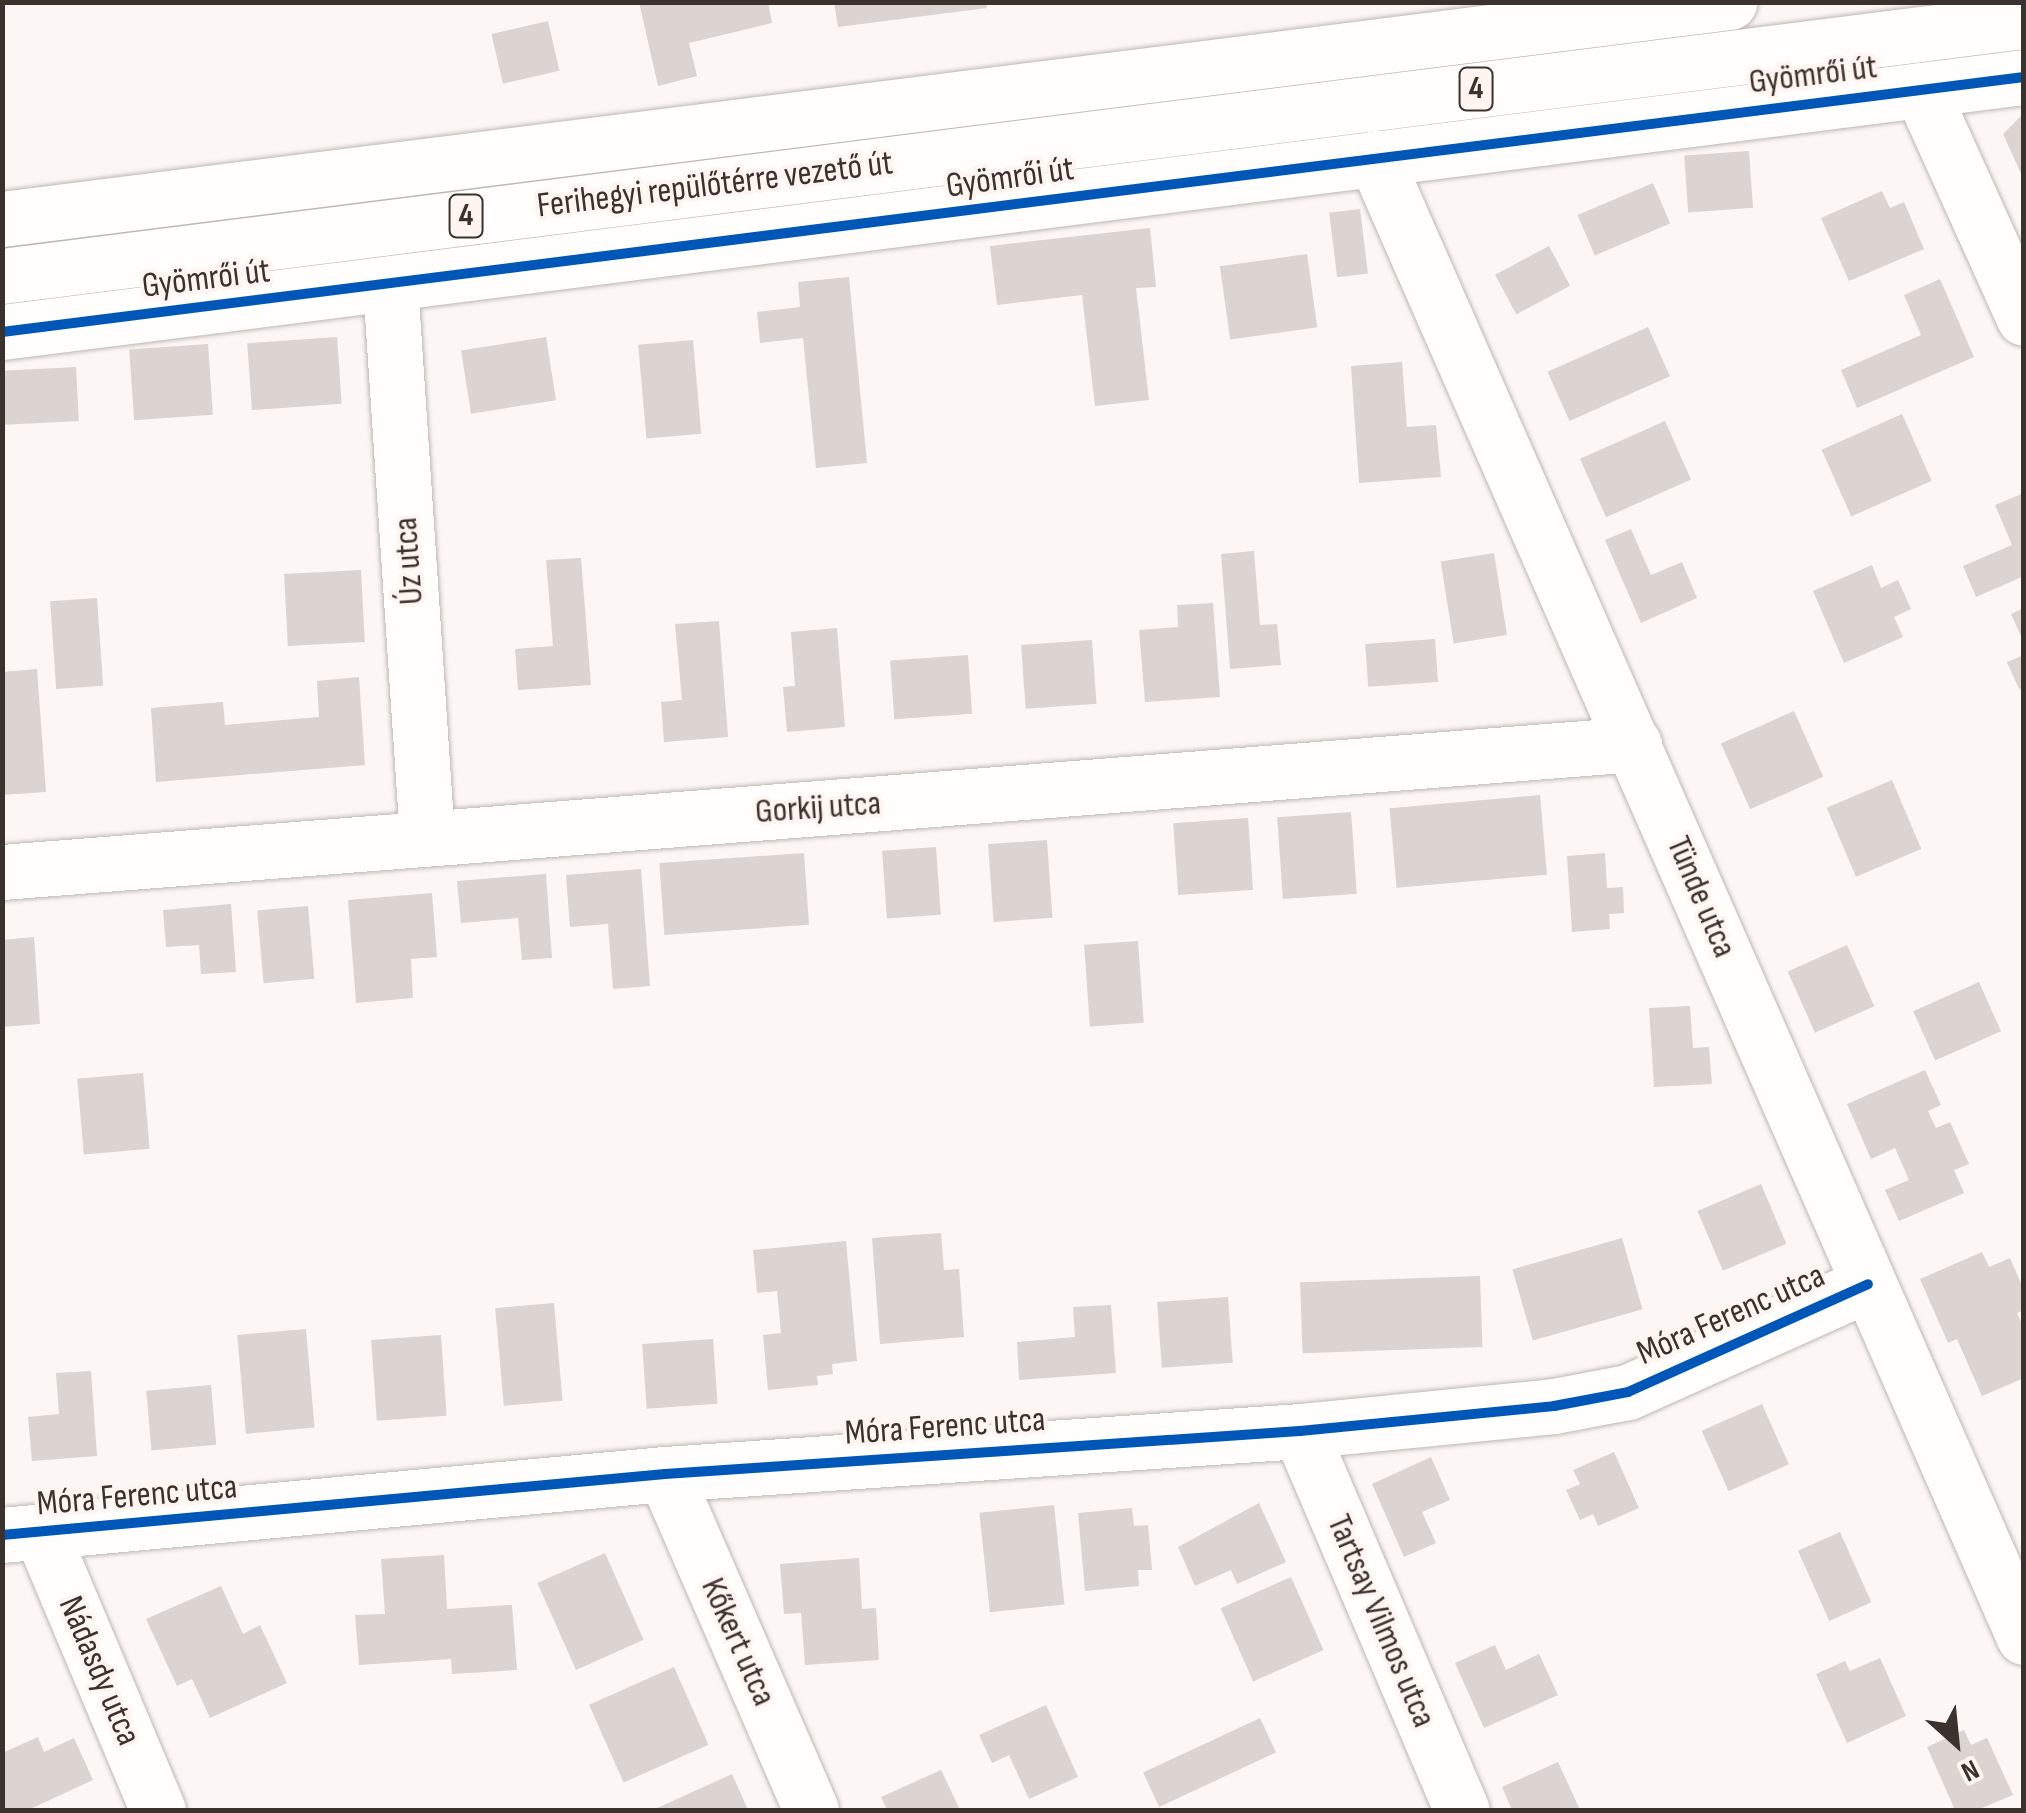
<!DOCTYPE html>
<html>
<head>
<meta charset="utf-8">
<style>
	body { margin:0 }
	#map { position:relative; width:2026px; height:1813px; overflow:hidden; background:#fcf6f4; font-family:"Sofia Sans Condensed",sans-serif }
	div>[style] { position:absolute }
	.building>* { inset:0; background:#dbd4d1; transform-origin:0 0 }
	.roads { filter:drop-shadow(0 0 2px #beb7b4) drop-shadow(0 0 2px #beb7b4) }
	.street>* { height:55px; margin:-27.5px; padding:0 27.5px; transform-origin:27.5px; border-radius:27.5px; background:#fffefd }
	.secondary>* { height:55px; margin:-27.5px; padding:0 27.5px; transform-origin:27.5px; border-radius:27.5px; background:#fffefd }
	.primary>* { height:55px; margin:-27.5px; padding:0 27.5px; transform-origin:27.5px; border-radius:27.5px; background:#fffefd }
	.cycleway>* { height:10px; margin:-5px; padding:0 5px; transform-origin:5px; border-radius:5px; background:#0057b8 }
	span { translate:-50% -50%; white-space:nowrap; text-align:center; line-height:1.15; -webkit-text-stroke:8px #fff5f0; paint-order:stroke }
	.shield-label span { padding:2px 8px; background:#fff5f0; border:2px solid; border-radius:8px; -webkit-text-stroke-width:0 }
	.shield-label { font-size:32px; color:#3c322d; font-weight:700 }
	.street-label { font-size:35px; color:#3c322d }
	.frame { position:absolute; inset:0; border:5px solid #3c322d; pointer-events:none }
	.north { position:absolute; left:1906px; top:1693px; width:100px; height:100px; -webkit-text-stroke:8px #fff5f0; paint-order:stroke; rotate:153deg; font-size:28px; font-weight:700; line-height:40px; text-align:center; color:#3c322d }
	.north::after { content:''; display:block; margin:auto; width:35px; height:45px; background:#3c322d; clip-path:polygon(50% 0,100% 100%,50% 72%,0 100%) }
</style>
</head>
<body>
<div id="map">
	<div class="building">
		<i style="clip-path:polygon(639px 2px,768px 2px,772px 23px,689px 43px,697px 76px,658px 86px)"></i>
		<i style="clip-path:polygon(834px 2px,986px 2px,987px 8px,838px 27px)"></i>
		<i style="left:548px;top:21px;width:51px;height:58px;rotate:77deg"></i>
		<i style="clip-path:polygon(2024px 113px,2024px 180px,2003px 134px)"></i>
		<i style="left:1749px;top:151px;width:57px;height:65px;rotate:86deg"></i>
		<i style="left:1653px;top:183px;width:44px;height:82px;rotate:67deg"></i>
		<i style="clip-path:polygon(1882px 191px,1890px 208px,1904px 202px,1924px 249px,1849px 281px,1821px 218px)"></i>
		<i style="left:1360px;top:209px;width:65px;height:31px;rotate:83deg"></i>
		<i style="clip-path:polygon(1150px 228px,1156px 287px,1136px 288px,1149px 400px,1095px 406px,1082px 295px,997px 305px,990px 246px)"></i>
		<i style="left:1549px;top:246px;width:45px;height:61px;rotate:62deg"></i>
		<i style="left:1307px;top:254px;width:74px;height:88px;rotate:82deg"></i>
		<i style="clip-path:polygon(849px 277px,867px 463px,816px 468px,803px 338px,760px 343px,757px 312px,800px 307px,798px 282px)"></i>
		<i style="clip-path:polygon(1940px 279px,1974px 357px,1857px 408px,1841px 370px,1921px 335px,1904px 295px)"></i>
		<i style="left:1648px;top:327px;width:54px;height:110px;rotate:66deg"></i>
		<i style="left:337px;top:337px;width:67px;height:90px;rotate:86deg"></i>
		<i style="left:546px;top:337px;width:64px;height:86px;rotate:81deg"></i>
		<i style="left:693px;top:340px;width:94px;height:55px;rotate:85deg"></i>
		<i style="left:208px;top:344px;width:71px;height:79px;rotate:86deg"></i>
		<i style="clip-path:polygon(1402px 362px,1407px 427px,1436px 425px,1441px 477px,1359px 483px,1351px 366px)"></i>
		<i style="left:76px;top:367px;width:54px;height:74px;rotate:87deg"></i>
		<i style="left:1902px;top:414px;width:73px;height:88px;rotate:66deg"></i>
		<i style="left:1665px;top:421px;width:64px;height:93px;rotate:66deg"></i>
		<i style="clip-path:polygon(2024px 493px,2024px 576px,1976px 597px,1963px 566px,2012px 545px,1995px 505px)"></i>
		<i style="clip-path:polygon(1631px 529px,1651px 575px,1682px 562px,1697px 598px,1641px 623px,1605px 540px)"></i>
		<i style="clip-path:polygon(1254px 551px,1260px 625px,1277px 624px,1281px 665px,1230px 669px,1221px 554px)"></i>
		<i style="left:1494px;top:553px;width:83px;height:54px;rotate:81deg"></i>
		<i style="clip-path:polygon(581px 558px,591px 685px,518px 690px,515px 649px,553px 646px,546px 560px)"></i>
		<i style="clip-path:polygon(1872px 565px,1881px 588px,1898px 580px,1911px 609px,1894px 617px,1903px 637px,1844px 663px,1813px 591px)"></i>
		<i style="left:361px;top:570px;width:72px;height:77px;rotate:87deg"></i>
		<i style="left:97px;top:598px;width:88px;height:47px;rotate:86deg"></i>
		<i style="clip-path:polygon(1213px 603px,1220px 697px,1145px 702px,1139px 630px,1178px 627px,1177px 605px)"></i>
		<i style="clip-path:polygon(2024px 608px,2024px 643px,2011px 614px)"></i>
		<i style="clip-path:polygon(719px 621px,728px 737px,664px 742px,661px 702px,682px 700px,675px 624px)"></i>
		<i style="clip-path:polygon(837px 628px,845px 727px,787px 732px,783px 687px,795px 686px,791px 632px)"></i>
		<i style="left:1435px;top:639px;width:43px;height:70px;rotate:86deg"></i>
		<i style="left:1092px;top:640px;width:64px;height:71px;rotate:86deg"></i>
		<i style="left:968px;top:655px;width:59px;height:78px;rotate:86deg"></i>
		<i style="clip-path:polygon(2024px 655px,2024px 687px,2019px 689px,2007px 662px)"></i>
		<i style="clip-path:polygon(37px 669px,46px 792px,2px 795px,2px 672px)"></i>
		<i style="clip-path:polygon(359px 677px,365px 765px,156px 782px,151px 708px,223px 702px,225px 725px,319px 717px,317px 681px)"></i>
		<i style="left:1794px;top:711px;width:72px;height:80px;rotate:66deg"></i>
		<i style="left:1892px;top:780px;width:75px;height:71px;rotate:67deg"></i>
		<i style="left:1540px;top:795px;width:80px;height:151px;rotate:85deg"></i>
		<i style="left:1351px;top:812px;width:82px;height:74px;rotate:86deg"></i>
		<i style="left:1248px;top:818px;width:72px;height:75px;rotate:86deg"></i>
		<i style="left:1047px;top:840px;width:78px;height:59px;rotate:86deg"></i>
		<i style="left:936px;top:847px;width:68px;height:54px;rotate:86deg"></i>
		<i style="left:804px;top:853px;width:72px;height:145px;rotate:86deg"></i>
		<i style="clip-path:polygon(1605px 853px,1607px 888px,1623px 887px,1624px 913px,1609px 914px,1610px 929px,1572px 932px,1567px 856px)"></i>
		<i style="clip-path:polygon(641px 869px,650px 986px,613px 989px,608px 924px,570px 927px,566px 875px)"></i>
		<i style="clip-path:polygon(546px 874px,552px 958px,522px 960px,518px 918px,461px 923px,457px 881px)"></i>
		<i style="clip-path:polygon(432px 893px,437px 957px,411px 959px,413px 998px,356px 1003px,348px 900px)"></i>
		<i style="clip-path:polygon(231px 904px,236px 972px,201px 974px,199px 945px,166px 947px,163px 910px)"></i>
		<i style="left:308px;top:906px;width:73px;height:51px;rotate:85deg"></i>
		<i style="clip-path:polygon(34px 937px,40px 1024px,2px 1027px,2px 940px)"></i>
		<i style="left:1138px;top:941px;width:82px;height:54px;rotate:86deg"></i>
		<i style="left:1847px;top:945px;width:67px;height:65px;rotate:66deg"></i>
		<i style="left:1979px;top:982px;width:54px;height:72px;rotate:66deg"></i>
		<i style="clip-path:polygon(1690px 1006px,1693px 1048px,1709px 1047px,1712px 1084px,1654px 1087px,1649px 1008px)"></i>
		<i style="clip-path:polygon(1925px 1070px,1941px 1105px,1928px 1111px,1936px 1128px,1950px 1122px,1969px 1164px,1954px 1170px,1964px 1193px,1899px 1221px,1885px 1190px,1909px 1180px,1895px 1148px,1871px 1159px,1847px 1104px)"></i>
		<i style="left:143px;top:1073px;width:76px;height:66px;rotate:85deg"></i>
		<i style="left:1761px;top:1184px;width:65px;height:69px;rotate:67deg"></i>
		<i style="clip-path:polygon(941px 1233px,944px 1270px,959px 1269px,964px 1337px,880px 1344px,872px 1238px)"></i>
		<i style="left:1622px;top:1238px;width:74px;height:114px;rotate:74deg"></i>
		<i style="clip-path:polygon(846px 1241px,857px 1361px,832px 1364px,833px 1374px,817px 1376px,818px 1385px,768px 1390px,763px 1335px,781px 1333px,777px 1291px,757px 1293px,753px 1250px)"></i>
		<i style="clip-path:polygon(1982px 1252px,1989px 1267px,2010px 1258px,2024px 1290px,2024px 1310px,2017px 1313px,2024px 1328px,2024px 1378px,1982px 1396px,1957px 1339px,1948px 1343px,1920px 1279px)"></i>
		<i style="left:1480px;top:1276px;width:71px;height:180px;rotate:88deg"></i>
		<i style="left:1228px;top:1297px;width:66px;height:71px;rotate:86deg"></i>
		<i style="left:554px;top:1303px;width:98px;height:59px;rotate:85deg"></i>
		<i style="clip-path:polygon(1111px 1305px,1116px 1373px,1019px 1380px,1017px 1342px,1075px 1337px,1073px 1307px)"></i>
		<i style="left:306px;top:1329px;width:99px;height:69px;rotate:85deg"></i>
		<i style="left:441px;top:1335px;width:81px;height:70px;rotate:86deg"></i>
		<i style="left:713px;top:1339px;width:65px;height:71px;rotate:86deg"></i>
		<i style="clip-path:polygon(91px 1371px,97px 1456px,32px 1461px,28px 1417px,59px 1414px,56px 1373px)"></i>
		<i style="left:211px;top:1385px;width:60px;height:65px;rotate:85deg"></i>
		<i style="left:1762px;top:1404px;width:66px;height:66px;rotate:66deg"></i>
		<i style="clip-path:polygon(1614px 1452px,1639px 1508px,1598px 1526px,1593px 1514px,1580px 1520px,1566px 1490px,1580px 1484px,1573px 1470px)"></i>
		<i style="clip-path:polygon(1431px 1457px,1450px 1500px,1422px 1512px,1436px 1543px,1404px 1557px,1372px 1484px)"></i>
		<i style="clip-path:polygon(1259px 1503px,1286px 1562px,1237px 1584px,1231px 1570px,1195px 1586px,1178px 1547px)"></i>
		<i style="left:1054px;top:1505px;width:100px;height:75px;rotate:84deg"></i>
		<i style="clip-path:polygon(1132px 1508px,1134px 1526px,1148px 1525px,1152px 1570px,1138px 1570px,1139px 1586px,1085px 1591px,1078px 1513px)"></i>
		<i style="left:1840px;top:1532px;width:77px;height:46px;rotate:66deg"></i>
		<i style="left:605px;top:1553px;width:95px;height:74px;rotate:66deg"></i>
		<i style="clip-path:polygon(444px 1555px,447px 1609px,512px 1605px,517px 1670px,452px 1674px,451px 1659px,359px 1665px,355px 1615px,385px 1614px,381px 1559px)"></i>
		<i style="clip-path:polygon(859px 1558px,862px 1609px,876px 1608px,879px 1660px,805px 1665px,801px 1613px,784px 1614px,780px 1564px)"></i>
		<i style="left:1291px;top:1577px;width:80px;height:77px;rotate:66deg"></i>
		<i style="clip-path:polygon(221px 1586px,243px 1634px,260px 1625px,287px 1683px,210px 1718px,192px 1679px,177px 1686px,146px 1619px)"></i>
		<i style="clip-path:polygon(1495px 1645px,1506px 1670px,1539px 1654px,1558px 1695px,1484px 1728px,1455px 1663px)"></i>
		<i style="clip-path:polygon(1880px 1658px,1906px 1716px,1847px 1743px,1816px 1674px,1845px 1661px,1850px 1671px)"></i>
		<i style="left:674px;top:1667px;width:85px;height:93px;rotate:66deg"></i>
		<i style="clip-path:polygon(1046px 1705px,1078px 1777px,1029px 1799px,1009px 1755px,992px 1763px,979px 1735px)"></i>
		<i style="left:1260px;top:1718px;width:38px;height:129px;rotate:65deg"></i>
		<i style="clip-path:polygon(1964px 1730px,1971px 1745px,1987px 1738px,2013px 1795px,1977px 1810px,1955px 1810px,1927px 1747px)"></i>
		<i style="clip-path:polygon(38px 1737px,44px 1752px,74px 1738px,93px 1780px,28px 1810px,2px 1810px,2px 1753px)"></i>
		<i style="clip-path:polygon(1558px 1762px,1580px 1810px,1512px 1810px,1502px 1787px)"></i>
		<i style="clip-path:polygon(941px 1770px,960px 1810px,887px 1810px,881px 1797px)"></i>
		<i style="clip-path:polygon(732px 1774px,748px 1810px,653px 1810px)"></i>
	</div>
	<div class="roads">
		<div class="street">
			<i style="left:1921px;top:90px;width:250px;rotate:65.7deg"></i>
			<i style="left:1375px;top:158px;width:1615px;rotate:66.31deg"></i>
			<i style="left:390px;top:284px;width:555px;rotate:86.18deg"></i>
			<i style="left:2px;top:872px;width:1637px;rotate:-4.48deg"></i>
			<i style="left:1300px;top:1431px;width:412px;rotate:66.9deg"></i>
			<i style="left:665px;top:1474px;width:366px;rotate:66.5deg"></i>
			<i style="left:41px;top:1532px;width:302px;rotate:67.2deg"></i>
			<i style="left:2px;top:1535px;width:666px;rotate:-5.26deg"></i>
			<i style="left:665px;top:1474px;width:636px;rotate:-3.87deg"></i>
			<i style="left:1300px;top:1431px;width:255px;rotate:-5.6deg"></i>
			<i style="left:1554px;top:1406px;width:75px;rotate:-10.7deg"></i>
			<i style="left:1628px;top:1392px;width:263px;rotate:-24.2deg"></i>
		</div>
		<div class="secondary">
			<i style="left:2px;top:219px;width:1741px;rotate:-7.16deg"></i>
			<i style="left:2px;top:332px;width:2038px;rotate:-7.19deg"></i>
		</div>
		<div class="primary">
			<i style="left:2px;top:276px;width:2038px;rotate:-7.19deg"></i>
		</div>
	</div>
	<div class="cycleway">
		<i style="left:2px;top:332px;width:2038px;rotate:-7.19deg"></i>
		<i style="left:2px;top:1535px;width:666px;rotate:-5.26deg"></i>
		<i style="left:665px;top:1474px;width:636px;rotate:-3.87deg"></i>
		<i style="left:1300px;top:1431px;width:255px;rotate:-5.6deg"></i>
		<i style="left:1554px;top:1406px;width:75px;rotate:-10.7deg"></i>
		<i style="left:1628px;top:1392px;width:263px;rotate:-24.2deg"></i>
	</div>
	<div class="shield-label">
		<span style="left:1476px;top:89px">4</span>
		<span style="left:466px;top:216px">4</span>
	</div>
	<div class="street-label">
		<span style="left:1813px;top:75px;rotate:-7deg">Gyömrői út</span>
		<span style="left:1010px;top:178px;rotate:-8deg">Gyömrői út</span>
		<span style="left:715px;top:185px;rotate:-7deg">Ferihegyi repülőtérre vezető út</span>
		<span style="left:206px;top:279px;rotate:-7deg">Gyömrői út</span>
		<span style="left:409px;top:561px;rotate:-94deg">Úz utca</span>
		<span style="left:818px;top:808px;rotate:-4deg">Gorkij utca</span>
		<span style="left:1701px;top:897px;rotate:67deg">Tünde utca</span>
		<span style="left:1731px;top:1315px;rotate:-24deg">Móra Ferenc utca</span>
		<span style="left:945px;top:1427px;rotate:-4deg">Móra Ferenc utca</span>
		<span style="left:137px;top:1496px;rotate:-5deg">Móra Ferenc utca</span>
		<span style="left:1381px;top:1621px;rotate:67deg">Tartsay Vilmos utca</span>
		<span style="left:738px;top:1642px;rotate:66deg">Kőkert utca</span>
		<span style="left:99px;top:1671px;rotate:67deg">Nádasdy utca</span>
	</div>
	<div class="frame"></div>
	<div class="north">N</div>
</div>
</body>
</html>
